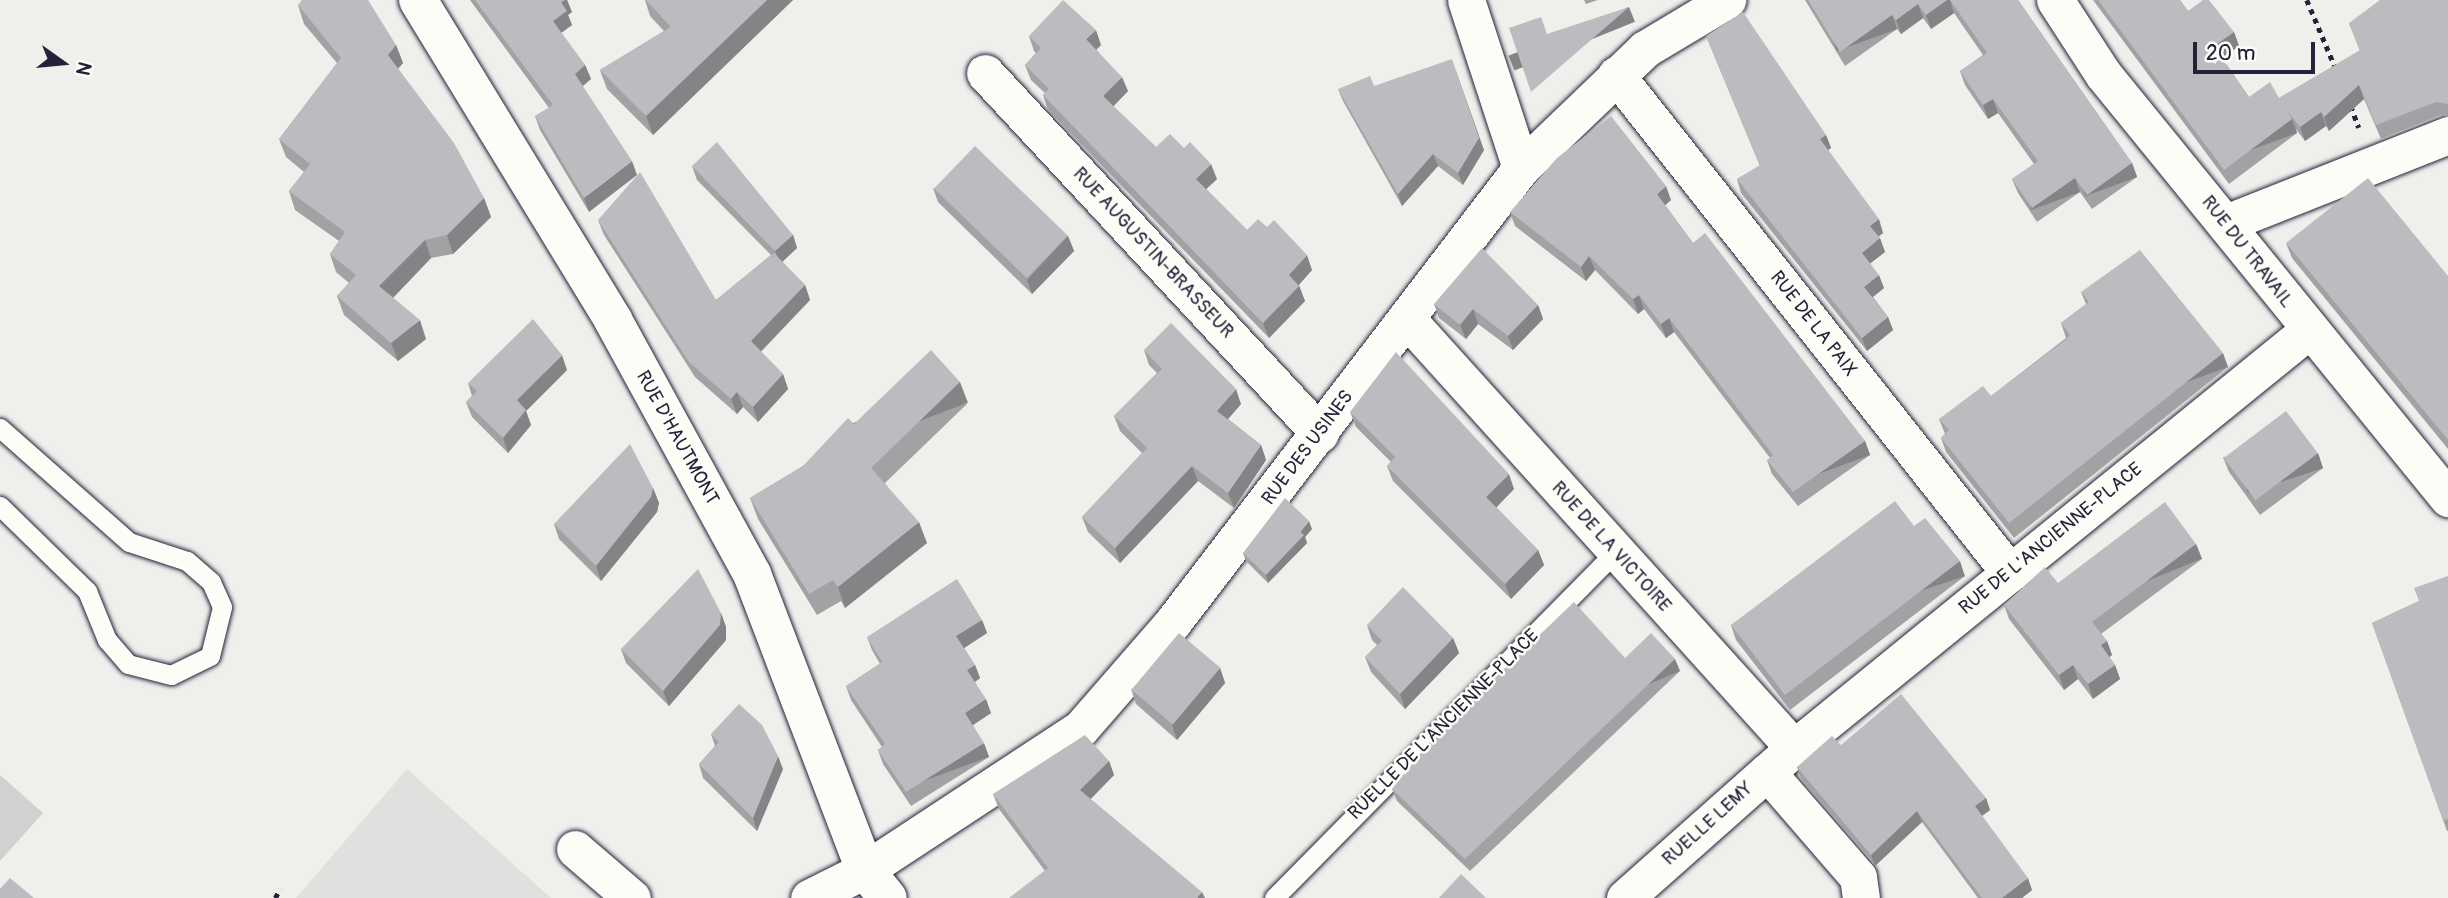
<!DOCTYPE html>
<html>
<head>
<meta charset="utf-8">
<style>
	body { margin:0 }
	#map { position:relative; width:2448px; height:898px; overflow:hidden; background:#f0efec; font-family:Pangolin,sans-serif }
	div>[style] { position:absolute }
	.built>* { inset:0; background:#e0e0df }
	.green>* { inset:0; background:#d2d1d1 }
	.path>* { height:4.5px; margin-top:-2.25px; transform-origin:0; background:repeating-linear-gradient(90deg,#22223b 0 5px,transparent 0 10px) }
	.roads { filter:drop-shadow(0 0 2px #22223b) drop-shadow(0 0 2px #22223b) }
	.lane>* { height:19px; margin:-9.5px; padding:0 9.5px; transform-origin:9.5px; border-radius:9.5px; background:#fdfcf7 }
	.street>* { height:37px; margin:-18.5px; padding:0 18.5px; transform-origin:18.5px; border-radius:18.5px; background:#fdfcf7 }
	.secondary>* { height:38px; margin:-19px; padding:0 19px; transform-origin:19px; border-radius:19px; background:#fdfcf7 }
	.wall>* { inset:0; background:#a2a2a5 }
	.shaded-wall>* { inset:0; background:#848486; transform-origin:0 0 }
	.building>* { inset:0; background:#bcbcc0; transform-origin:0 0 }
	span { translate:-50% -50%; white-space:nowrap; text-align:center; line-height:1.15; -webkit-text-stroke:5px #fdfcf7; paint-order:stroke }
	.street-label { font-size:19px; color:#22223b }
	.north { position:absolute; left:28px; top:28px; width:70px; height:70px; -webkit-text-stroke:5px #fdfcf7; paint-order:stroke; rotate:105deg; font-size:19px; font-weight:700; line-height:28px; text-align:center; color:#22223b }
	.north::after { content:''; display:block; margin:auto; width:24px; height:32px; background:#22223b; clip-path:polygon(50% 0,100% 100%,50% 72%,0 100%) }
	.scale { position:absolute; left:2193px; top:42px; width:122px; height:32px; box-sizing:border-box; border:4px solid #22223b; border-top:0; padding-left:9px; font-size:21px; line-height:24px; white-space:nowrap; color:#22223b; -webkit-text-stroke:5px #fdfcf7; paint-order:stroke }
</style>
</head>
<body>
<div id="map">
	<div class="built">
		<i style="clip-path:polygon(407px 769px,551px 898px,296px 898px)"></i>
	</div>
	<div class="green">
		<i style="clip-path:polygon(0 775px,43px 813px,0 861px)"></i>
	</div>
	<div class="path">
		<i style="left:2307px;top:0;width:75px;rotate:67.2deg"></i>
		<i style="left:2351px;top:106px;width:23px;rotate:70deg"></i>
		<i style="left:275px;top:898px;width:10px;rotate:-61deg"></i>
	</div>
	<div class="roads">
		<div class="lane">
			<i style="left:0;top:428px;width:172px;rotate:41.5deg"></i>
			<i style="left:129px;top:542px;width:61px;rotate:18.1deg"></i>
			<i style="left:187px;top:561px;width:32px;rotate:41deg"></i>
			<i style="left:211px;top:582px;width:27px;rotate:66deg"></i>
			<i style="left:222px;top:607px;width:50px;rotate:103.8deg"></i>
			<i style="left:210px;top:656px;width:43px;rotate:154deg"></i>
			<i style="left:171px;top:675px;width:44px;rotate:-165.7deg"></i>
			<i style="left:128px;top:664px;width:32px;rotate:-131deg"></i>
			<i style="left:107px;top:640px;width:53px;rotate:-112.2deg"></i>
			<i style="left:87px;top:591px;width:122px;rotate:-135.7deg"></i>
			<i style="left:1274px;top:898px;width:484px;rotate:-45.4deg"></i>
		</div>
		<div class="street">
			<i style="left:1466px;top:0;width:177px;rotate:71.9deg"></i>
			<i style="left:2055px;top:0;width:88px;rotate:57deg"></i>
			<i style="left:2103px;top:74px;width:547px;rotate:50.87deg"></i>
			<i style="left:985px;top:73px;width:492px;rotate:47.1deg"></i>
			<i style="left:1616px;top:75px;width:635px;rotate:51.65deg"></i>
			<i style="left:2226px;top:223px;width:239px;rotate:-21.6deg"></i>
			<i style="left:1406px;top:318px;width:579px;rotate:47.94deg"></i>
			<i style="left:1794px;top:748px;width:36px;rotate:138deg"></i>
			<i style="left:1794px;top:748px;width:663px;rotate:-39.06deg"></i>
			<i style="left:575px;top:849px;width:75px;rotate:40.7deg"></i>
			<i style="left:809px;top:898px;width:63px;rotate:-26.6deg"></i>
			<i style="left:865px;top:870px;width:258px;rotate:-33.3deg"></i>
			<i style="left:1081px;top:728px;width:140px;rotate:-49deg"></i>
			<i style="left:1173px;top:622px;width:572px;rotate:-52.53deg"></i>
			<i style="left:1521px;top:168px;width:172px;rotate:-43.8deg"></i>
			<i style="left:1645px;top:49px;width:96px;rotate:-30.9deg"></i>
			<i style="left:1625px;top:898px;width:190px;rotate:-41.6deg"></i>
			<i style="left:1767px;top:772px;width:139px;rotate:49.1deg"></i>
			<i style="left:1858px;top:877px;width:21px;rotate:82deg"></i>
		</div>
		<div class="secondary">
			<i style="left:418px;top:0;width:375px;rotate:58.6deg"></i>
			<i style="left:613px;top:320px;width:290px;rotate:61.3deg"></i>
			<i style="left:752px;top:574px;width:317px;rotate:69.1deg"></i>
			<i style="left:865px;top:870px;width:36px;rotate:51deg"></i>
		</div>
	</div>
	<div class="wall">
		<i style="clip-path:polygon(470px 0,567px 0,572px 12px,568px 15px,572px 25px,561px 33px,585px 65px,591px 79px,583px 86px,589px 212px,540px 130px,535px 116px,549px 108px)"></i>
		<i style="clip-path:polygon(645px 0,793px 0,653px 135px,607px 89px,600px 70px,664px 31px,650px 16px)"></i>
		<i style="clip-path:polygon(1584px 0,1598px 0,1586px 4px)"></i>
		<i style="clip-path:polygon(1805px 0,2018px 0,2132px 163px,2137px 177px,2092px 209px,2080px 192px,2037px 222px,2018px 193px,2012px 179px,2034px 164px,1998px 113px,1988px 119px,1965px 85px,1960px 71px,1983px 55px,1954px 13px,1931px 29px,1923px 18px,1901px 34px,1897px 29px,1845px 66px)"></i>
		<i style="clip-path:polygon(2093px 0,2180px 0,2188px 11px,2234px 32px,2239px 46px,2222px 58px,2249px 97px,2279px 98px,2360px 51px,2349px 23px,2448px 0,2448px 117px,2441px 115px,2381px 139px,2364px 99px,2329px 131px,2326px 126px,2305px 141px,2295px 128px,2297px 133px,2229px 184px)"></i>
		<i style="clip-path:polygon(298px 5px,396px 45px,403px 63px,398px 69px,484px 198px,491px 217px,453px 254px,431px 258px,393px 298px,426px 339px,398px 361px,344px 315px,337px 296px,349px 283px,336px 272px,330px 254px,339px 241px,295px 210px,289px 191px,304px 172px,286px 157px,279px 139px,337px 63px,304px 24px)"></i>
		<i style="clip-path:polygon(1029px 36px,1101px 45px,1096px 49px,1128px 91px,1113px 106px,1156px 147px,1217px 179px,1206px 189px,1247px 230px,1312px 270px,1299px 285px,1305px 301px,1269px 338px,1048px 110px,1043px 95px,1045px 93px,1031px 80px,1025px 65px,1036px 53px,1034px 51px)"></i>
		<i style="clip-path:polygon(1706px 36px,1826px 135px,1831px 148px,1828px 150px,1883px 233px,1879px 236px,1885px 252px,1870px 263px,1884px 288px,1873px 297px,1888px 317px,1893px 330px,1867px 351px,1741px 193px,1737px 179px,1760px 166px)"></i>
		<i style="clip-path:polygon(1374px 86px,1484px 150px,1463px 185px,1438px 166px,1402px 206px,1343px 101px,1338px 89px)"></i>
		<i style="clip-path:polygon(692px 166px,793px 235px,797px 248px,782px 262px,805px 285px,810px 300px,761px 352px,783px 374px,788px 389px,758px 422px,743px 407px,737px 414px,695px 377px,604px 235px,598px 220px,716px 300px,771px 255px,697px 180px)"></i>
		<i style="clip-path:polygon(933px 188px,1068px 236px,1074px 251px,1032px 294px,938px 202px)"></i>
		<i style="clip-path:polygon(1671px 200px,1665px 205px,1693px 243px,1865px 441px,1870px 455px,1798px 506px,1772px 474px,1767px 460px,1770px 458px,1674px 332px,1666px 338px,1644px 309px,1638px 314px,1595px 270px,1586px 281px,1515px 226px,1510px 212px)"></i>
		<i style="clip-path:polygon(2286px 243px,2448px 276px,2448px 449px,2292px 258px)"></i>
		<i style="clip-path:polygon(2081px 292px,2228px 367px,2014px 538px,1946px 452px,1941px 438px,1945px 434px,1939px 419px,1991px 396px,2066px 338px,2061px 323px,2086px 304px)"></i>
		<i style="clip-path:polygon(1434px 304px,1538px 305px,1543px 319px,1513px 350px,1478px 324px,1466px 339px,1439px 318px)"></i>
		<i style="clip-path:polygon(1144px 350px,1241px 404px,1228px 419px,1261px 445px,1266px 460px,1234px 508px,1198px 481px,1120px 563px,1088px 532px,1082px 517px,1142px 453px,1120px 431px,1114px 416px,1157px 373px,1149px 365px)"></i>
		<i style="clip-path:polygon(567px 370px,526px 411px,531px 425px,508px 453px,472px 417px,466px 402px,472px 396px,468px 383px)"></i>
		<i style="clip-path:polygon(968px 403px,885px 483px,927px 543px,845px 608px,841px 601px,817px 615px,758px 519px,750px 498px,803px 466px,854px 424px)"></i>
		<i style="clip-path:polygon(1350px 412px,1514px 489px,1496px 507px,1538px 550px,1544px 565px,1511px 599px,1393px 481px,1387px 466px,1391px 462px,1356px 427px)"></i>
		<i style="clip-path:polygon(2318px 453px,2323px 468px,2260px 515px,2229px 472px,2223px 457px)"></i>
		<i style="clip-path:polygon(653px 488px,659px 503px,657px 512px,601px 581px,559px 539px,554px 524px)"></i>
		<i style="clip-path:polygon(1914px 526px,1965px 576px,1790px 710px,1736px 640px,1731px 625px)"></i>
		<i style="clip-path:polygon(1312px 529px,1305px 537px,1307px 543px,1268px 583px,1246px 561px,1243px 553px)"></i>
		<i style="clip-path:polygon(2196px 544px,2202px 559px,2101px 634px,2107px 641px,2112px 655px,2109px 657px,2115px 665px,2120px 679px,2093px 699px,2078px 679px,2064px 690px,2009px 619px,2004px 605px,2058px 583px)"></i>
		<i style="clip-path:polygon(2448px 576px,2448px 831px,2447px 831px,2372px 623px,2419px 601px)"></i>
		<i style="clip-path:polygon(721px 613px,726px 627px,726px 640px,669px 706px,626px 663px,621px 649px)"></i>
		<i style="clip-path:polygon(982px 620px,987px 633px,964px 648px,975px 665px,980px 678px,975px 682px,991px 713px,973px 725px,989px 757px,911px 806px,883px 764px,878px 750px,882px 747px,851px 700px,846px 686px,880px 664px,872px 650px,867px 637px)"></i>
		<i style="clip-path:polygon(1367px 625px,1453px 638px,1459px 653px,1405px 709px,1371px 672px,1365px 657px,1377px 645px,1372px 640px)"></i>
		<i style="clip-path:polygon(1625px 658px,1680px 671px,1470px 871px,1397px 801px,1392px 789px)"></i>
		<i style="clip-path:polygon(1220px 668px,1225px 683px,1177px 740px,1136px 704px,1131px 689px)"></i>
		<i style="clip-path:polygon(711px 734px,783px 769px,757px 831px,703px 778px,699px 764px,715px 746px)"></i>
		<i style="clip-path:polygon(1841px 745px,1986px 798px,1990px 810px,1982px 816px,2032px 890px,2022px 898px,1978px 898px,1922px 822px,1875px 866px,1801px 779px,1797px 767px)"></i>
		<i style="clip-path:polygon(1109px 761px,1114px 775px,1090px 799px,1205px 898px,1045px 871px,999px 809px,993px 794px)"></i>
	</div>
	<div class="shaded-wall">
		<i style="clip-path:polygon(565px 0,567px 0,572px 12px,568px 15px,572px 25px,558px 35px,553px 21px,561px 2px)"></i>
		<i style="clip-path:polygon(767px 0,793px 0,653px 135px,646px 116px)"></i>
		<i style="clip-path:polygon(1947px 0,1950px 0,1954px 13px,1931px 29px,1926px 15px)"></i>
		<i style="clip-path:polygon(1918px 4px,1923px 18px,1901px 34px,1896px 20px)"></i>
		<i style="left:1629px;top:7px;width:16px;height:130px;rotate:68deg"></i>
		<i style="left:1892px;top:15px;width:15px;height:64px;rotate:70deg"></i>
		<i style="clip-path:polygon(1096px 30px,1101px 45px,1092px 54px,1086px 39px)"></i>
		<i style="clip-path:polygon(2234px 32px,2239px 46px,2219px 60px,2214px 46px)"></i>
		<i style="clip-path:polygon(396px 45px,403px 63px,394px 73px,388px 55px)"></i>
		<i style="clip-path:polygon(585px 65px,591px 79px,580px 88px,575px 74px)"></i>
		<i style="clip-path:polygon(1456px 71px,1484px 150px,1463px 185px,1458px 173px)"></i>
		<i style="clip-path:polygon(1122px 77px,1128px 91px,1109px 111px,1103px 96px)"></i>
		<i style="clip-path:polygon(2359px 85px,2364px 99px,2329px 131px,2324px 117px)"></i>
		<i style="clip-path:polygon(1993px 99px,1998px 113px,1988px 119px,1983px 105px)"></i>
		<i style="clip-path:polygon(2321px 112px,2326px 126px,2305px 141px,2300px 127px)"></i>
		<i style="left:2292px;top:119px;width:15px;height:85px;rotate:70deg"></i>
		<i style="clip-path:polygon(1826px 135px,1831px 148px,1825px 152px,1820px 139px)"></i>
		<i style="clip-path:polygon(1433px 154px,1438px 166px,1402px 206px,1398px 194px)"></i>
		<i style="clip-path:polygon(632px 161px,637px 175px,589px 212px,584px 198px)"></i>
		<i style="left:2132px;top:163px;width:15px;height:55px;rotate:70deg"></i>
		<i style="clip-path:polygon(1211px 164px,1217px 179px,1201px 194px,1196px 179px)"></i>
		<i style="left:2075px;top:178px;width:15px;height:52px;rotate:70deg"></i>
		<i style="clip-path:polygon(1666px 186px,1671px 200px,1662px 208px,1657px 194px)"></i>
		<i style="clip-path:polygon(484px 198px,491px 217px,453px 254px,447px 235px)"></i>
		<i style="clip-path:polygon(1879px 219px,1883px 233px,1875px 239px,1870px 226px)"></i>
		<i style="clip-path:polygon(793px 235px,797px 248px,780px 264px,775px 251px)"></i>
		<i style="clip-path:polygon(1068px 236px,1074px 251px,1032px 294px,1027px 280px)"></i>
		<i style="clip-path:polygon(1880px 238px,1885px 252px,1867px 266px,1862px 253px)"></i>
		<i style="clip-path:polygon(425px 240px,431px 258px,386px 305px,379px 286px)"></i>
		<i style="clip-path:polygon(1307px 255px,1312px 270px,1294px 290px,1289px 275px)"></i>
		<i style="clip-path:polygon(1589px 256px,1595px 270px,1586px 281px,1581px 267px)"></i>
		<i style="clip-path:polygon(1879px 275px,1884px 288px,1869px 300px,1864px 287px)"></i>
		<i style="clip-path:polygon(805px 285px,810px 300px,756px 356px,751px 341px)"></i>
		<i style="clip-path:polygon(1299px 286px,1305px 301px,1269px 338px,1263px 323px)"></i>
		<i style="clip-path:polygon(1639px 295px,1644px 309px,1638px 314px,1633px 299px)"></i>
		<i style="clip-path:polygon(1538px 305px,1543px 319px,1513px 350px,1508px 336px)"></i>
		<i style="clip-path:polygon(1473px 309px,1478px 324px,1466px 339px,1460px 325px)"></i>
		<i style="clip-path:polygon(1888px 317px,1893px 330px,1867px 351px,1862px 338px)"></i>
		<i style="clip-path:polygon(1669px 318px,1674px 332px,1666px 338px,1661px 324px)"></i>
		<i style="clip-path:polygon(420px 320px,426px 339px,398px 361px,391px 343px)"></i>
		<i style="left:2223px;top:353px;width:15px;height:273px;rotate:70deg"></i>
		<i style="clip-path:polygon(562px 355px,567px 370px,526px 411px,531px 425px,508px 453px,503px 438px,517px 400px)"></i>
		<i style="clip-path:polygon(783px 374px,788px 389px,758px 422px,753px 407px)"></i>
		<i style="left:960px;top:382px;width:22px;height:124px;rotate:69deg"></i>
		<i style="clip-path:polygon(1236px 389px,1241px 404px,1222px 426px,1217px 411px)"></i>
		<i style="clip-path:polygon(737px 392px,743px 407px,737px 414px,731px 399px)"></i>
		<i style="left:1865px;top:441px;width:15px;height:88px;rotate:70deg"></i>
		<i style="clip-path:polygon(1261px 445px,1266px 460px,1234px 508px,1228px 493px)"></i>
		<i style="left:2318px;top:453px;width:16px;height:79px;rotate:72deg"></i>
		<i style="clip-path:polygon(1192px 466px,1198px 481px,1120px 563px,1115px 548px)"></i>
		<i style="clip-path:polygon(1509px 474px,1514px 489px,1492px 512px,1486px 497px)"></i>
		<i style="clip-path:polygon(653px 488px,659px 503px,657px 512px,601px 581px,596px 566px)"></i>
		<i style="clip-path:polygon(1309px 521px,1312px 529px,1305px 537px,1307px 543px,1268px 583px,1266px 575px)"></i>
		<i style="clip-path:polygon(919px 522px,927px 543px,845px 608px,838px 587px)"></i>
		<i style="left:2196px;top:544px;width:16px;height:130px;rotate:68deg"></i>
		<i style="clip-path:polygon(1538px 550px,1544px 565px,1511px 599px,1505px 584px)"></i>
		<i style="left:1960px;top:561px;width:16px;height:220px;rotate:72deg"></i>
		<i style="clip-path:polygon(721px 613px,726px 627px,726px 640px,669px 706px,663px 691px)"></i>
		<i style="clip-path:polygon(982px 620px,987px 633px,961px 650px,956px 636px)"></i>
		<i style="clip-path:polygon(1453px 638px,1459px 653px,1405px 709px,1400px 694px)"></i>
		<i style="clip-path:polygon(2107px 641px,2112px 655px,2106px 660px,2101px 645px)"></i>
		<i style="left:1675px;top:659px;width:13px;height:290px;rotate:67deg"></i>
		<i style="clip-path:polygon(975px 665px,980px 678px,972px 684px,967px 670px)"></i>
		<i style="clip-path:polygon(2073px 665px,2078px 679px,2064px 690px,2059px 675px)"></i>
		<i style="clip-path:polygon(2115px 665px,2120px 679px,2093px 699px,2088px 684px)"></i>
		<i style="clip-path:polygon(1220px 668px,1225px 683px,1177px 740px,1172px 725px)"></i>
		<i style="clip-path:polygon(986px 699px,991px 713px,970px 727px,965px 713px)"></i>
		<i style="left:984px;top:743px;width:15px;height:92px;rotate:70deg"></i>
		<i style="clip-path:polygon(778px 756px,783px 769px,757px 831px,753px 818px)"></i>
		<i style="clip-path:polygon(1109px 761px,1114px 775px,1085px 805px,1080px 790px)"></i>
		<i style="clip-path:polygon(1986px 798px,1990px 810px,1979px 818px,1975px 806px)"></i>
		<i style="clip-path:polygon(1917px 811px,1922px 822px,1875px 866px,1871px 855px)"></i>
		<i style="clip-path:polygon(2028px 878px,2032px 890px,2022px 898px,2002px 898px)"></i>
		<i style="clip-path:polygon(1202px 892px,1205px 898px,1197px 898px)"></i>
	</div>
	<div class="building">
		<i style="clip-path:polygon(302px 0,368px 0,396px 45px,388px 55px,454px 143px,484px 198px,447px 235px,425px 240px,379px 286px,420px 320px,391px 343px,337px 296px,356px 275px,330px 254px,345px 232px,289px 191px,310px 164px,279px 139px,341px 58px,298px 5px)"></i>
		<i style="clip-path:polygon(475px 0,565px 0,561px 2px,567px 11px,553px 21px,585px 65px,575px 74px,632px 161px,584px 198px,535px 116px,553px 105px)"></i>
		<i style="clip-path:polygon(646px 0,767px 0,646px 116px,600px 70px,671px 27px)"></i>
		<i style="clip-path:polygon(1063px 0,1096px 30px,1086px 39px,1122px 77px,1103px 96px,1156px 147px,1170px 134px,1184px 148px,1190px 142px,1211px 164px,1196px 179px,1247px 230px,1258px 219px,1267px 227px,1274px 220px,1307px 255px,1289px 275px,1299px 286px,1263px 323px,1043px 95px,1049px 89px,1025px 65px,1041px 48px,1029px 36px)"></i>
		<i style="clip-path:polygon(1808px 0,1947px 0,1926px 15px,1918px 4px,1896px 20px,1892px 15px,1840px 52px)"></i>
		<i style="clip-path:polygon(1950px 0,2018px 0,2132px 163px,2087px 195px,2075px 178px,2032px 208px,2012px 179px,2038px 161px,1993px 99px,1983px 105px,1960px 71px,1987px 53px)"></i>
		<i style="clip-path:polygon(2098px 0,2180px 0,2188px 11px,2203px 0,2209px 0,2234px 32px,2214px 46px,2249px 97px,2270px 82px,2279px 98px,2360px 50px,2349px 23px,2380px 0,2448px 0,2448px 104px,2436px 102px,2376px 125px,2359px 85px,2324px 117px,2321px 112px,2300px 127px,2286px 109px,2292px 119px,2224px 170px)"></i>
		<i style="clip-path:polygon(1629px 7px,1531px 92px,1509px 28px,1541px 17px,1547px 34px)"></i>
		<i style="clip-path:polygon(1743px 12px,1826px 135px,1820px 139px,1879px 219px,1870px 226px,1880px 238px,1862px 253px,1879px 275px,1864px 287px,1888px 317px,1862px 338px,1737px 179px,1760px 165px,1706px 36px)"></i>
		<i style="clip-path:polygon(1452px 59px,1479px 138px,1458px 173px,1433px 154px,1398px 194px,1338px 89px,1370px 76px,1374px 86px)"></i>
		<i style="clip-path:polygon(1611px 116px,1666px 186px,1657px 194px,1693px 243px,1705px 233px,1865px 441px,1793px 492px,1767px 460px,1773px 455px,1669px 318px,1661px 324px,1639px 295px,1633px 299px,1589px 256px,1581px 267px,1510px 212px,1557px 158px)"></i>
		<i style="clip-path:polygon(717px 142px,793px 235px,775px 251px,692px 166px)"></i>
		<i style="left:975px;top:146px;width:129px;height:59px;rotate:44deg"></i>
		<i style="clip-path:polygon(640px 172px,716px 300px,774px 253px,805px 285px,751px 341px,783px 374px,753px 407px,737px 392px,731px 399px,689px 362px,598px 220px)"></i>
		<i style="clip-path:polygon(2368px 178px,2448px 276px,2448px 440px,2286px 243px)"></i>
		<i style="clip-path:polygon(1482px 248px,1538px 305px,1508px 336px,1473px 309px,1460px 325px,1434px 304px)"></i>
		<i style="clip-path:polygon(2140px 250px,2223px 353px,2009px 523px,1941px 438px,1949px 430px,1939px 419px,1983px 386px,1991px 396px,2064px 341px,2070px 335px,2061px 323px,2089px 302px,2081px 292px)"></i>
		<i style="clip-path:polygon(533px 319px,562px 355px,517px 400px,526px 410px,503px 438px,466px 402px,477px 391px,468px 383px)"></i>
		<i style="clip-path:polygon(1171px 323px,1236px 389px,1217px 411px,1261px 445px,1228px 493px,1192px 466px,1115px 548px,1082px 517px,1147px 448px,1114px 416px,1162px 369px,1144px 350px)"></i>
		<i style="clip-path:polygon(931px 350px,960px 382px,871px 468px,919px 522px,838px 587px,833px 580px,809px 594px,750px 498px,803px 466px,848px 418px,854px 424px)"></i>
		<i style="clip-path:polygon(1396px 352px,1509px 474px,1486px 497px,1538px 550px,1505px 584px,1387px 466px,1395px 457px,1350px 412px)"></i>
		<i style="left:2286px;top:411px;width:53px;height:78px;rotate:53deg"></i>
		<i style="clip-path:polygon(630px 444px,653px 488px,651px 497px,596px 566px,554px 524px)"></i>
		<i style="clip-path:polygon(1285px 498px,1309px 521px,1300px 532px,1304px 535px,1266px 575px,1243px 553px)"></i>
		<i style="clip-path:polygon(1895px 501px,1914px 526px,1925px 518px,1960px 561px,1785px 695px,1731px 625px)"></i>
		<i style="clip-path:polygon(2165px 502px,2196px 544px,2092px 622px,2107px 641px,2101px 645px,2115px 665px,2088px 684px,2073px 665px,2059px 675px,2004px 605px,2045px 567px,2058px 583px)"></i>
		<i style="clip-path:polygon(698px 569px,721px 613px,720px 625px,663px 691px,621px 649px)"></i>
		<i style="clip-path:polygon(2448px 576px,2448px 819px,2443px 820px,2372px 623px,2419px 601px,2414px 588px)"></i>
		<i style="clip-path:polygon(957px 579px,982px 620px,956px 636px,975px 665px,967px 670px,986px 699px,965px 713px,984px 743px,906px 792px,878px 750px,885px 744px,846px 686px,882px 662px,867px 637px)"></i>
		<i style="clip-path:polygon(1403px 587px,1453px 638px,1400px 694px,1365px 657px,1382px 641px,1367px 625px)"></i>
		<i style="clip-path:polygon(1574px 602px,1625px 658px,1651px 633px,1675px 659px,1465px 859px,1392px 789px,1436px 734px)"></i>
		<i style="left:1179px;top:633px;width:54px;height:74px;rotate:40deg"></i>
		<i style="clip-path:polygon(1901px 694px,1986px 798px,1975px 806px,2028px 878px,2002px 898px,1982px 898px,1917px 811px,1871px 855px,1797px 767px,1832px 736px,1841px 745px)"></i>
		<i style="clip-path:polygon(739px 704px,762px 725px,778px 756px,753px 818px,699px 764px,719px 742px,711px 734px)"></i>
		<i style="clip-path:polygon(1085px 735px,1109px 761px,1080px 790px,1202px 892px,1197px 898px,1009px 898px,1048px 868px,993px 794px)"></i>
		<i style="clip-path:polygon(1461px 874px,1486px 898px,1439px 898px)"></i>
		<i style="clip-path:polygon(10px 878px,34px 898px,0 898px,0 889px)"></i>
	</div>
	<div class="street-label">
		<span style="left:2247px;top:252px;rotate:52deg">RUE DU TRAVAIL</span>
		<span style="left:1153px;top:253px;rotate:47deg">RUE AUGUSTIN-BRASSEUR</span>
		<span style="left:1813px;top:324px;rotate:52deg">RUE DE LA PAIX</span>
		<span style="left:677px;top:438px;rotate:61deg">RUE D'HAUTMONT</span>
		<span style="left:1308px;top:448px;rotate:-53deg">RUE DES USINES</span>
		<span style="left:2051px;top:539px;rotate:-39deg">RUE DE L'ANCIENNE-PLACE</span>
		<span style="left:1611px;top:547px;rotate:48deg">RUE DE LA VICTOIRE</span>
		<span style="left:1444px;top:725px;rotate:-45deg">RUELLE DE L'ANCIENNE-PLACE</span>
		<span style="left:1708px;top:824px;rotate:-42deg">RUELLE LEMY</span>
	</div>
	<div class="north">N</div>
	<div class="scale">20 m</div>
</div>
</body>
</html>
